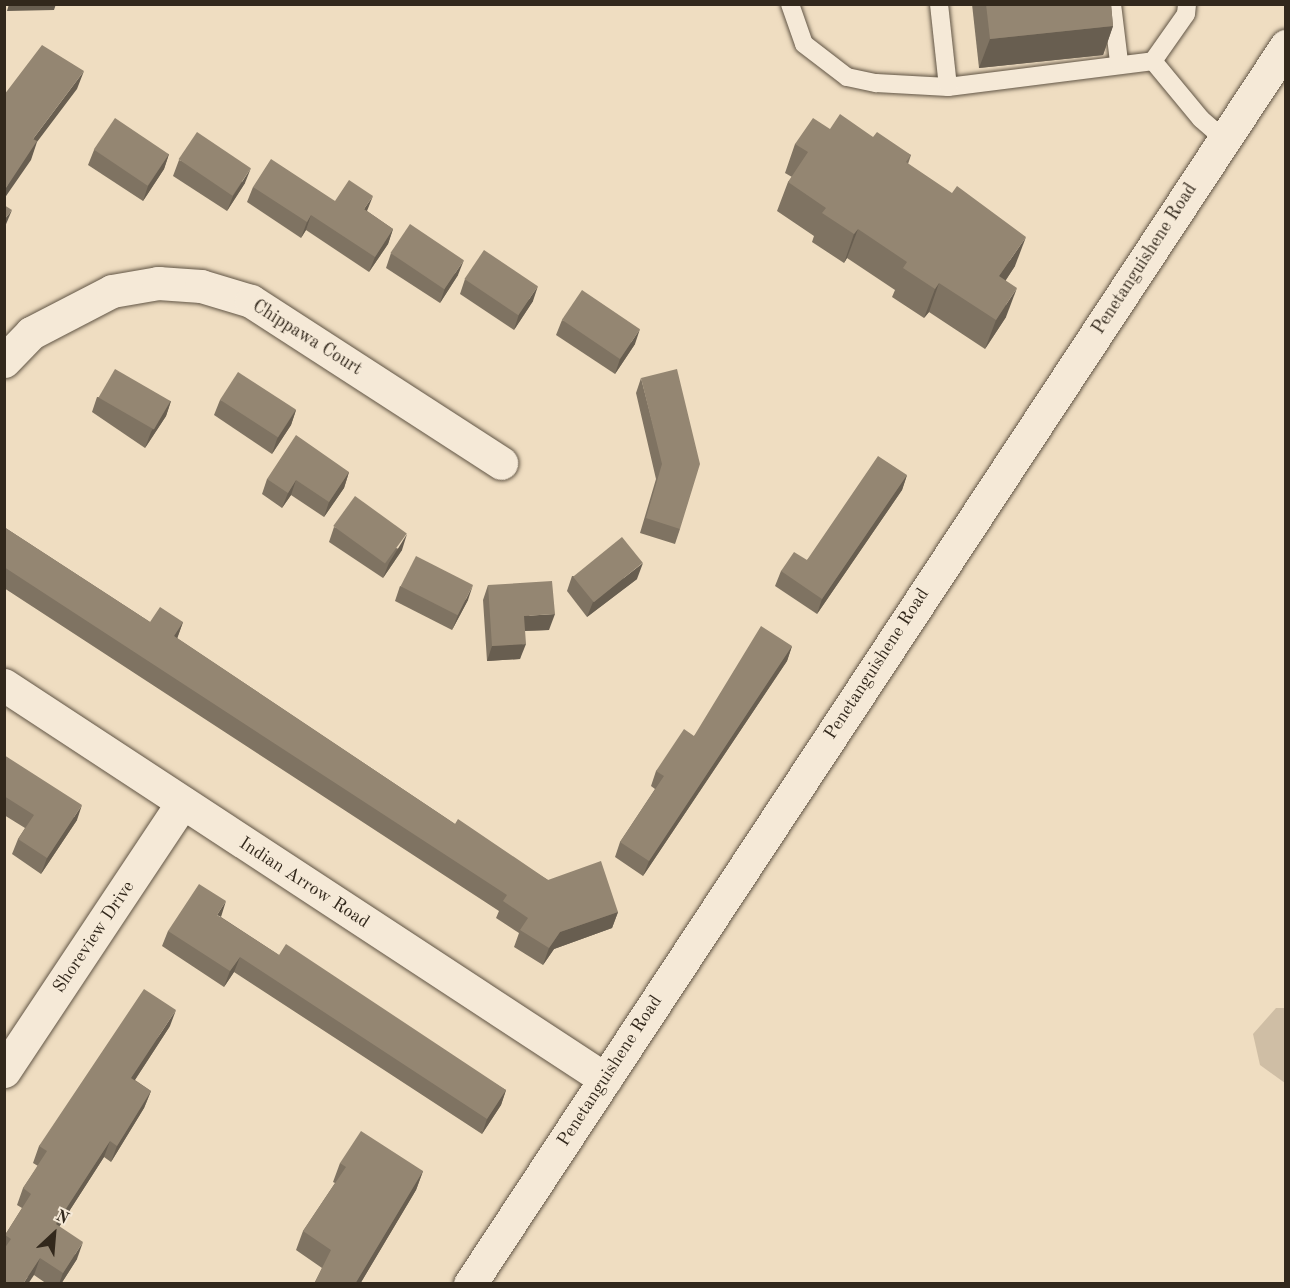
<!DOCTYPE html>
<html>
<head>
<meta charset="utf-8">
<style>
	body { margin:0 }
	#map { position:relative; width:1290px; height:1288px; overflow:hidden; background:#efddc1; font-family:"Old Standard TT",serif }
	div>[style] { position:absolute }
	.green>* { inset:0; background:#cfbea5 }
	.roads { filter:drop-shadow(0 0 2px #615545) drop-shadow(0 0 2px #615545) }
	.service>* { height:18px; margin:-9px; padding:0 9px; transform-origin:9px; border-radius:9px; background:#f5e9d7 }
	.minor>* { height:33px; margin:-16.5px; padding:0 16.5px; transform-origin:16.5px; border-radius:16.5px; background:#f5e9d7 }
	.wall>* { inset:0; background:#7f7362 }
	.shaded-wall>* { inset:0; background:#685e50 }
	.building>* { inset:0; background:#948672; transform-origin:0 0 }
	span { translate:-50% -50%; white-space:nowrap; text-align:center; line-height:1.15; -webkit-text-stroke:6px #f5e9d7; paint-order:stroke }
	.street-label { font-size:18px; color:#32281c }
	.frame { position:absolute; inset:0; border:6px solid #32281c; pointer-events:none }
	.north { position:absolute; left:24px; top:1204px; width:60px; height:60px; -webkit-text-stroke:4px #f5e9d7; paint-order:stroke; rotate:26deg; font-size:16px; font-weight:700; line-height:24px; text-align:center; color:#32281c }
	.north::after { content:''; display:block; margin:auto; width:21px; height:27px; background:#32281c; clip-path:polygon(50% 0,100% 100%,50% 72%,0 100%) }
</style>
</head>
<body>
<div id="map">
	<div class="green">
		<i style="clip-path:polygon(1276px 1008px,1285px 1008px,1285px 1083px,1260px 1065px,1253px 1034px)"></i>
	</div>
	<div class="roads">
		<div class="service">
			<i style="left:790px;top:4px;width:42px;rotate:70.7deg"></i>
			<i style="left:804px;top:44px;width:54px;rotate:37.5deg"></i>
			<i style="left:847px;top:77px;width:30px;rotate:12deg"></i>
			<i style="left:876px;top:83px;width:72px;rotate:3.2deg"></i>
			<i style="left:948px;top:87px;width:207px;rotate:-7.2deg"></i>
			<i style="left:1153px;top:61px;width:75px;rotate:50.4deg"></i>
			<i style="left:1201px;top:119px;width:30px;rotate:41deg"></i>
			<i style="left:939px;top:4px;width:83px;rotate:83.8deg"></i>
			<i style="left:1112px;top:4px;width:58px;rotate:83.1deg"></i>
			<i style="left:1153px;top:61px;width:57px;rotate:-54.9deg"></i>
			<i style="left:1186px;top:14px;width:10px;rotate:-84deg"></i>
		</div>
		<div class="minor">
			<i style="left:4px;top:361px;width:39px;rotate:-46deg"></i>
			<i style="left:31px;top:333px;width:91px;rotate:-27.4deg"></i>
			<i style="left:112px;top:291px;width:47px;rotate:-9.9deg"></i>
			<i style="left:158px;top:283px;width:43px;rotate:4deg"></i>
			<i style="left:201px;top:286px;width:52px;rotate:16.7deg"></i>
			<i style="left:251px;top:301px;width:298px;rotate:32.9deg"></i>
			<i style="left:4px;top:685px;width:719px;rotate:33.25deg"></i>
			<i style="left:4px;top:1071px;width:322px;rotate:-56.4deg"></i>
			<i style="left:470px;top:1284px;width:1483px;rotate:-56.61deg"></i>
		</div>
	</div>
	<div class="wall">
		<i style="clip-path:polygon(972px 4px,1111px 4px,1113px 26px,1103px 55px,979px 68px)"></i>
		<i style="clip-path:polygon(830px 129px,873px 137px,911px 155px,908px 164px,1015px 266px,1006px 280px,1006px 317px,985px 349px,929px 312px,924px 318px,892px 297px,895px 290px,847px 258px,844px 263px,812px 242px,814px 236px,777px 211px,788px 182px,792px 177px,785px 173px,795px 144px)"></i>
		<i style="clip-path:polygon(94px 150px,169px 154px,164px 169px,143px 201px,88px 165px)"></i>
		<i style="clip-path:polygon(179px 160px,245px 183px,227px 211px,173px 176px)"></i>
		<i style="clip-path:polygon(253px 187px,335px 201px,367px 211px,393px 229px,388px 244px,369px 272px,306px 230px,301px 238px,247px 202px)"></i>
		<i style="clip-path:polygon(391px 253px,458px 275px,440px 303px,386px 268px)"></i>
		<i style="clip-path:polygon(465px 279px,533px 301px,514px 330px,460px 294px)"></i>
		<i style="clip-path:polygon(562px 320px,635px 344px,615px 374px,556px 335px)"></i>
		<i style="clip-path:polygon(641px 378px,680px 529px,675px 544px,640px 533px,656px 479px,636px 393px)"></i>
		<i style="clip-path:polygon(97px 397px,171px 401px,166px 416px,145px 448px,92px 412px)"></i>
		<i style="clip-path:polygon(220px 400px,296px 410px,291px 425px,272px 454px,214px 415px)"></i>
		<i style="clip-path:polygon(349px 472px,344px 488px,324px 517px,291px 495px,282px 508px,262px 494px,267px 479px)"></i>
		<i style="clip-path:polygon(907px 475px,902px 490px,817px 614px,775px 586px,781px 571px,807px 560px)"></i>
		<i style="clip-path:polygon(4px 527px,150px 622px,183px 622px,177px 638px,455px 824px,548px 880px,618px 912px,612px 928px,554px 949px,543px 965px,514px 947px,519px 933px,496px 918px,499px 911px,4px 588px)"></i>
		<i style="clip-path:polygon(334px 527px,402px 550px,383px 578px,329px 542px)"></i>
		<i style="clip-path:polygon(572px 576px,637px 579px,587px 617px,567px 591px)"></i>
		<i style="clip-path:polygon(488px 585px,549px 630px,525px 631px,520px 659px,487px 661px,483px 600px)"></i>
		<i style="clip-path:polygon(400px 586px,468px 600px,452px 630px,395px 601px)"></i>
		<i style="clip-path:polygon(792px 646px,787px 661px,643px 876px,615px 857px,620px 842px,655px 789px,651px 786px,656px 771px)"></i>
		<i style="clip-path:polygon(4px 755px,77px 820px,41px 874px,12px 854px,18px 839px,25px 828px,4px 815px)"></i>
		<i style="clip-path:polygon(221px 917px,279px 955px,506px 1090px,501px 1105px,482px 1134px,234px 972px,224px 987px,162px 946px,168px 931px)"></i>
		<i style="clip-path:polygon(170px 1026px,135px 1080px,151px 1091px,144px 1108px,111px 1162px,104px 1157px,59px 1227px,77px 1259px,61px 1284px,47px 1284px,34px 1275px,4px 1284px,5px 1235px,22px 1208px,17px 1205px,23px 1188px,38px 1166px,33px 1163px,39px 1146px)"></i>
		<i style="clip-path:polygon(340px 1163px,423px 1171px,416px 1190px,360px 1284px,314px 1284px,322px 1268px,296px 1250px,303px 1231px,335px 1183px,333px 1182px)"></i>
	</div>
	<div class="shaded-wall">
		<i style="clip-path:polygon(9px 4px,56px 4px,54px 10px,7px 11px)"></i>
		<i style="clip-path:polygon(1113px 26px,1103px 55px,979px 68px,990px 39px)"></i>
		<i style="clip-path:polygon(84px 71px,77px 89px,37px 142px,31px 160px,4px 199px,4px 191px,33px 139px)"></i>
		<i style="clip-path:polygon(169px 154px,164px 169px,143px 201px,148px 186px)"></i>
		<i style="clip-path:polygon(251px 168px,245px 183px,227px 211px,233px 196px)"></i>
		<i style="clip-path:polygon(373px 196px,367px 211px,358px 224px,364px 209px)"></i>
		<i style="clip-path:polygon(12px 210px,4px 229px,4px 220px)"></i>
		<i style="clip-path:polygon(311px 215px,306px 230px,301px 238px,307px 222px)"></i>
		<i style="clip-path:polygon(393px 229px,388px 244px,369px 272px,375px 257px)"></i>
		<i style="clip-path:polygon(858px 229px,847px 258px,844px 263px,854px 234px)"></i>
		<i style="clip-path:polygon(1026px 237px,1015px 266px,989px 305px,999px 276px)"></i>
		<i style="clip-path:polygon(464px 260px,458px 275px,440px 303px,445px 288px)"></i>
		<i style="clip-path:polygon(939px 283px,929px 312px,924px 318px,935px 289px)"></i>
		<i style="clip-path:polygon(538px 286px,533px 301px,514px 330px,519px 314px)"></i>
		<i style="clip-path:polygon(1017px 288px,1006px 317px,985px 349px,996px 320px)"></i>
		<i style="clip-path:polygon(640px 329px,635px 344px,615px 374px,620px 359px)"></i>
		<i style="clip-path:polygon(171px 401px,166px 416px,145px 448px,151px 432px)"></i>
		<i style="clip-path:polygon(296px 410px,291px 425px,272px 454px,277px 439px)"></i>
		<i style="clip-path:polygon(349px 472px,344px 488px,324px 517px,329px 502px)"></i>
		<i style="clip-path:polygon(907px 475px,902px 490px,817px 614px,822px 599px)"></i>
		<i style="clip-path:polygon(296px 480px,291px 495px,282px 508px,288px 493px)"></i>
		<i style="clip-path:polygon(407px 534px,402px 550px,383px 578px,389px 563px)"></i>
		<i style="clip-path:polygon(643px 563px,637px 579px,587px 617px,593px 602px)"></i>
		<i style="clip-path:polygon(473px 585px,468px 600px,452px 630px,458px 615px)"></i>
		<i style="clip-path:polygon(555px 614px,549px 630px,519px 631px,524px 616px)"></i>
		<i style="clip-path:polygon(183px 622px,177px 639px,174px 636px)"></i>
		<i style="clip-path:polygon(526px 644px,520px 659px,487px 661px,492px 646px)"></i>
		<i style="clip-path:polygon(792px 646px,787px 661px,643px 876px,649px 861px)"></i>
		<i style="clip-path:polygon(82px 805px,77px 820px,41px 874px,47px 858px)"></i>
		<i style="clip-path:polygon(226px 901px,221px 917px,217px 915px)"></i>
		<i style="clip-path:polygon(618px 912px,612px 928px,554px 949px,543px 965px,549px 948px,560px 932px)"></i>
		<i style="clip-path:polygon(240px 957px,234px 972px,224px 987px,230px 971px)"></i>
		<i style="clip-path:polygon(176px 1010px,170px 1026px,125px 1095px,131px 1078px)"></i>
		<i style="clip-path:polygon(506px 1090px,501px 1105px,482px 1134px,487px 1119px)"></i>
		<i style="clip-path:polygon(151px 1091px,144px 1108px,111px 1162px,117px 1146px)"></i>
		<i style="clip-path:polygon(110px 1141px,104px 1157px,50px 1241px,56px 1224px)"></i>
		<i style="clip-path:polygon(423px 1171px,416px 1190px,360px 1284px,355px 1284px)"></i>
		<i style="clip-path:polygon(83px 1242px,77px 1259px,61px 1284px,59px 1284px,63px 1273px)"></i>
		<i style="clip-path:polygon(40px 1258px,34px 1275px,28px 1284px,23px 1284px)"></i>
	</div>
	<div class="building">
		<i style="clip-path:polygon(986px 4px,1111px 4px,1113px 26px,990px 39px)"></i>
		<i style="clip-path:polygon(42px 45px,84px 71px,33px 139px,37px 141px,4px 191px,4px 95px)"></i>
		<i style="clip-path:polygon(840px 114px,873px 137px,877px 132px,911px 155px,906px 162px,952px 193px,957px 186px,1026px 237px,999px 276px,1017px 288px,996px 320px,939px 283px,935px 289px,903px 268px,907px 262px,858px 229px,854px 234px,822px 213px,826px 208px,788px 182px,808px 152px,795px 144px,813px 118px,830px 129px)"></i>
		<i style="left:115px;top:118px;width:65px;height:38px;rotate:34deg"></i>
		<i style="left:197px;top:132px;width:65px;height:33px;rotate:34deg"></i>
		<i style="clip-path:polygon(271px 159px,335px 201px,349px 180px,373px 196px,364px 209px,393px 229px,375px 257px,311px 215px,307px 222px,253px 187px)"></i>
		<i style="clip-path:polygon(4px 205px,12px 210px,4px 220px)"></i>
		<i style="left:410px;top:224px;width:65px;height:35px;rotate:34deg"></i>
		<i style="left:484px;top:250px;width:65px;height:35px;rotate:34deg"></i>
		<i style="left:582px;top:290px;width:70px;height:36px;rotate:34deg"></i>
		<i style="left:115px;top:369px;width:64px;height:33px;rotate:30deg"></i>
		<i style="clip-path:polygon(677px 369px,700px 464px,680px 529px,646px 518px,662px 464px,641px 378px)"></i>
		<i style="left:238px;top:372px;width:69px;height:33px;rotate:33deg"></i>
		<i style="clip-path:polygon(296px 435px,349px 472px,329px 502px,296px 480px,288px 493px,267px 479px)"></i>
		<i style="clip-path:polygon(878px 456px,907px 475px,822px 599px,781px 571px,794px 552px,807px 560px)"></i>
		<i style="left:355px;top:496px;width:64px;height:37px;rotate:36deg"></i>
		<i style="clip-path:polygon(4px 527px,150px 622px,160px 607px,183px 622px,174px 636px,455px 824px,458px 819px,548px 880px,601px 861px,618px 912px,560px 932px,549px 948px,520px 930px,528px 918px,503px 901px,507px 895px,4px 567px)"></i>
		<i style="left:622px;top:537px;width:33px;height:63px;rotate:51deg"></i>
		<i style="left:416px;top:556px;width:64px;height:34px;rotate:27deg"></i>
		<i style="clip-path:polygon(552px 581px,555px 614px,524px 616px,526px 644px,492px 646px,488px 585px)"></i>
		<i style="clip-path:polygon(761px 626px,792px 646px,649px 861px,620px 842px,664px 776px,656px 771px,684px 729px,694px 736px)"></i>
		<i style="clip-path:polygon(4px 755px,82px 805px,47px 858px,18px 839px,34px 815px,4px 796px)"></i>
		<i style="clip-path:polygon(199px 884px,226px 901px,217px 915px,279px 955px,286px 944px,506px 1090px,487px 1119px,240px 957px,230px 971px,168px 931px)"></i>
		<i style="clip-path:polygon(144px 989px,176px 1010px,131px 1078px,151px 1091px,117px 1146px,110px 1141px,56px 1224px,83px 1242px,63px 1273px,40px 1258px,23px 1284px,4px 1284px,4px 1249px,11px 1239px,5px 1235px,31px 1194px,23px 1188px,47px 1151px,39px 1146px)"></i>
		<i style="clip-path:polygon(361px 1131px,423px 1171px,355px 1284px,314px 1284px,331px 1250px,303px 1231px,346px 1167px,340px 1163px)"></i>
	</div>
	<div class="street-label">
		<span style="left:1145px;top:259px;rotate:-57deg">Penetanguishene Road</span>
		<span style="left:307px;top:338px;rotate:32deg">Chippawa Court</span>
		<span style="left:877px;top:664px;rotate:-57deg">Penetanguishene Road</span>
		<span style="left:304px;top:883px;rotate:33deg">Indian Arrow Road</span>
		<span style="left:94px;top:937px;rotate:-56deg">Shoreview Drive</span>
		<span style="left:610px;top:1071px;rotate:-57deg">Penetanguishene Road</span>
	</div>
	<div class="frame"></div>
	<div class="north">N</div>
</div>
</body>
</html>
